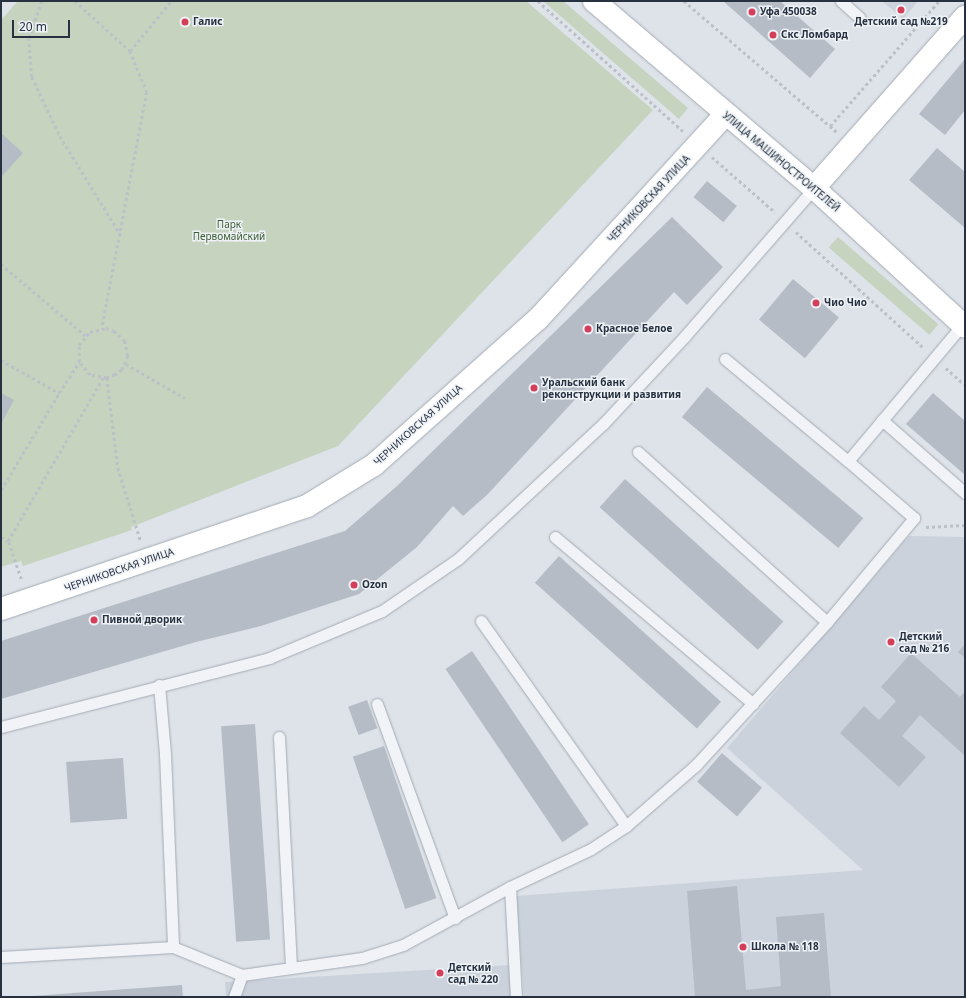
<!DOCTYPE html>
<html>
<head>
<meta charset="utf-8">
<style>
	body { margin:0 }
	#map { position:relative; width:966px; height:998px; overflow:hidden; background:#dee3e9; font-family:"Noto Sans",sans-serif }
	div>[style] { position:absolute }
	.built>* { inset:0; background:#ccd2db }
	.green>* { inset:0; background:#c5d3bf; transform-origin:0 0 }
	.building>* { inset:0; background:#b5bcc6; transform-origin:0 0 }
	.path>* { height:2.5px; margin-top:-1.25px; transform-origin:0; background:repeating-linear-gradient(90deg,#bcc1c7 0 3px,transparent 0 6px) }
	.roads { filter:drop-shadow(0 0 1px #a3aab3) drop-shadow(0 0 1px #a3aab3) }
	.lane>* { height:11px; margin:-5.5px; padding:0 5.5px; transform-origin:5.5px; border-radius:5.5px; background:#f1f3f7 }
	.secondary>* { height:22px; margin:-11px; padding:0 11px; transform-origin:11px; border-radius:11px; background:#fff }
	.dots>* { width:11px; height:11px; translate:-50% -50%; box-sizing:border-box; border:2px solid #eef2f6; border-radius:50% }
	span { translate:-50% -50%; white-space:nowrap; text-align:center; line-height:1.15; -webkit-text-stroke:3px #eef2f6; paint-order:stroke }
	.poi-label { font-size:10px; color:#273140; font-weight:700 }
	.left { translate:0 -50%; text-align:left }
	.street-label { font-size:10px; color:#273140 }
	.park-label { font-size:10px; color:#3d5d34 }
	.frame { position:absolute; inset:0; border:2px solid #273140; pointer-events:none }
	.scale { position:absolute; left:12px; top:20px; width:58px; height:18px; box-sizing:border-box; border:2px solid #273140; border-top:0; padding-left:5px; font-size:12px; line-height:14px; white-space:nowrap; color:#273140; -webkit-text-stroke:3px #eef2f6; paint-order:stroke }
</style>
</head>
<body>
<div id="map">
	<div class="built">
		<i style="clip-path:polygon(882px 1px,918px 1px,903px 19px)"></i>
		<i style="clip-path:polygon(909px 536px,965px 537px,965px 997px,524px 997px,516px 896px,863px 870px,727px 748px)"></i>
		<i style="clip-path:polygon(512px 965px,514px 997px,226px 997px,225px 982px)"></i>
	</div>
	<div class="green">
		<i style="clip-path:polygon(18px 1px,526px 1px,653px 110px,338px 446px,131px 527px,132px 530px,23px 566px,21px 561px,1px 567px,1px 20px)"></i>
		<i style="clip-path:polygon(543px 1px,563px 1px,688px 108px,679px 119px)"></i>
		<i style="left:838px;top:237px;width:133px;height:14px;rotate:41deg"></i>
	</div>
	<div class="building">
		<i style="clip-path:polygon(723px 1px,780px 1px,835px 49px,810px 78px)"></i>
		<i style="clip-path:polygon(965px 59px,965px 110px,945px 135px,919px 114px)"></i>
		<i style="clip-path:polygon(2px 134px,23px 153px,1px 177px,1px 136px)"></i>
		<i style="clip-path:polygon(937px 148px,965px 172px,965px 228px,909px 180px)"></i>
		<i style="left:707px;top:181px;width:39px;height:21px;rotate:40deg"></i>
		<i style="clip-path:polygon(672px 217px,723px 267px,687px 305px,674px 292px,488px 494px,463px 516px,453px 506px,417px 547px,359px 594px,261px 626px,196px 642px,1px 699px,1px 641px,345px 531px,397px 486px)"></i>
		<i style="left:793px;top:279px;width:60px;height:53px;rotate:40deg"></i>
		<i style="left:707px;top:387px;width:204px;height:39px;rotate:40deg"></i>
		<i style="clip-path:polygon(1px 393px,14px 400px,1px 424px)"></i>
		<i style="clip-path:polygon(933px 393px,965px 421px,965px 475px,906px 424px)"></i>
		<i style="left:625px;top:479px;width:213px;height:38px;rotate:42deg"></i>
		<i style="left:559px;top:556px;width:218px;height:36px;rotate:42deg"></i>
		<i style="clip-path:polygon(965px 644px,965px 658px,958px 652px)"></i>
		<i style="left:472px;top:651px;width:209px;height:32px;rotate:56deg"></i>
		<i style="clip-path:polygon(911px 653px,960px 697px,965px 691px,965px 756px,920px 715px,902px 736px,926px 757px,899px 787px,840px 733px,864px 706px,879px 720px,896px 701px,881px 687px)"></i>
		<i style="left:367px;top:700px;width:30px;height:20px;rotate:70deg"></i>
		<i style="left:255px;top:724px;width:216px;height:34px;rotate:86deg"></i>
		<i style="left:384px;top:746px;width:161px;height:33px;rotate:71deg"></i>
		<i style="left:722px;top:753px;width:53px;height:38px;rotate:41deg"></i>
		<i style="left:123px;top:758px;width:61px;height:57px;rotate:86deg"></i>
		<i style="clip-path:polygon(737px 886px,746px 990px,781px 986px,776px 917px,824px 913px,831px 997px,695px 997px,687px 891px)"></i>
		<i style="clip-path:polygon(182px 985px,183px 997px,32px 997px,32px 996px)"></i>
	</div>
	<div class="path">
		<i style="left:42px;top:1px;width:39px;rotate:109deg"></i>
		<i style="left:29px;top:38px;width:39px;rotate:86deg"></i>
		<i style="left:32px;top:77px;width:65px;rotate:64.6deg"></i>
		<i style="left:60px;top:136px;width:115px;rotate:58.5deg"></i>
		<i style="left:75px;top:1px;width:74px;rotate:42.3deg"></i>
		<i style="left:130px;top:51px;width:44px;rotate:67.5deg"></i>
		<i style="left:147px;top:92px;width:240px;rotate:100.8deg"></i>
		<i style="left:538px;top:1px;width:195px;rotate:41.9deg"></i>
		<i style="left:684px;top:1px;width:201px;rotate:40.6deg"></i>
		<i style="left:130px;top:51px;width:65px;rotate:-50.6deg"></i>
		<i style="left:830px;top:126px;width:166px;rotate:-48.9deg"></i>
		<i style="left:712px;top:157px;width:84px;rotate:41.1deg"></i>
		<i style="left:796px;top:232px;width:173px;rotate:42.2deg"></i>
		<i style="left:1px;top:264px;width:111px;rotate:40.3deg"></i>
		<i style="left:1px;top:360px;width:67px;rotate:29.6deg"></i>
		<i style="left:59px;top:393px;width:37px;rotate:-57deg"></i>
		<i style="left:79px;top:362px;width:17px;rotate:-90deg"></i>
		<i style="left:79px;top:345px;width:17px;rotate:-50deg"></i>
		<i style="left:90px;top:332px;width:16px;rotate:-14deg"></i>
		<i style="left:106px;top:328px;width:9px;rotate:21deg"></i>
		<i style="left:114px;top:331px;width:15px;rotate:42deg"></i>
		<i style="left:125px;top:341px;width:15px;rotate:79deg"></i>
		<i style="left:128px;top:356px;width:15px;rotate:113deg"></i>
		<i style="left:122px;top:370px;width:9px;rotate:144deg"></i>
		<i style="left:115px;top:375px;width:9px;rotate:159deg"></i>
		<i style="left:107px;top:378px;width:17px;rotate:-170deg"></i>
		<i style="left:90px;top:375px;width:17px;rotate:-130deg"></i>
		<i style="left:126px;top:364px;width:68px;rotate:30deg"></i>
		<i style="left:946px;top:368px;width:25px;rotate:42deg"></i>
		<i style="left:107px;top:378px;width:91px;rotate:83deg"></i>
		<i style="left:118px;top:468px;width:77px;rotate:72.7deg"></i>
		<i style="left:1px;top:490px;width:113px;rotate:-59.1deg"></i>
		<i style="left:926px;top:527px;width:39px;rotate:-3deg"></i>
		<i style="left:1px;top:537px;width:8px;rotate:30deg"></i>
		<i style="left:21px;top:579px;width:40px;rotate:-108.9deg"></i>
		<i style="left:8px;top:541px;width:189px;rotate:-59.8deg"></i>
	</div>
	<div class="roads">
		<div class="lane">
			<i style="left:841px;top:1px;width:25px;rotate:42deg"></i>
			<i style="left:725px;top:359px;width:160px;rotate:39.7deg"></i>
			<i style="left:882px;top:420px;width:111px;rotate:41.3deg"></i>
			<i style="left:638px;top:452px;width:254px;rotate:42deg"></i>
			<i style="left:555px;top:537px;width:259px;rotate:40.1deg"></i>
			<i style="left:481px;top:621px;width:251px;rotate:54.7deg"></i>
			<i style="left:159px;top:685px;width:69px;rotate:85deg"></i>
			<i style="left:165px;top:754px;width:193px;rotate:87.6deg"></i>
			<i style="left:173px;top:947px;width:74px;rotate:22.1deg"></i>
			<i style="left:377px;top:704px;width:228px;rotate:70deg"></i>
			<i style="left:1px;top:727px;width:277px;rotate:-14.4deg"></i>
			<i style="left:269px;top:658px;width:122px;rotate:-22.6deg"></i>
			<i style="left:382px;top:611px;width:92px;rotate:-34.4deg"></i>
			<i style="left:458px;top:559px;width:198px;rotate:-43deg"></i>
			<i style="left:603px;top:424px;width:120px;rotate:-47deg"></i>
			<i style="left:685px;top:336px;width:196px;rotate:-48.9deg"></i>
			<i style="left:279px;top:737px;width:231px;rotate:87deg"></i>
			<i style="left:510px;top:887px;width:110px;rotate:86.9deg"></i>
			<i style="left:1px;top:957px;width:172px;rotate:-3.3deg"></i>
			<i style="left:234px;top:997px;width:23px;rotate:-70deg"></i>
			<i style="left:242px;top:975px;width:121px;rotate:-8.1deg"></i>
			<i style="left:362px;top:958px;width:43px;rotate:-17.6deg"></i>
			<i style="left:403px;top:945px;width:122px;rotate:-28.5deg"></i>
			<i style="left:510px;top:887px;width:89px;rotate:-25.1deg"></i>
			<i style="left:591px;top:849px;width:42px;rotate:-33.3deg"></i>
			<i style="left:626px;top:826px;width:93px;rotate:-41.1deg"></i>
			<i style="left:696px;top:765px;width:194px;rotate:-47.5deg"></i>
			<i style="left:827px;top:622px;width:136px;rotate:-50.1deg"></i>
			<i style="left:914px;top:518px;width:87px;rotate:-139.2deg"></i>
			<i style="left:848px;top:461px;width:177px;rotate:-50deg"></i>
		</div>
		<div class="secondary">
			<i style="left:594px;top:1px;width:289px;rotate:40.4deg"></i>
			<i style="left:814px;top:188px;width:205px;rotate:42.6deg"></i>
			<i style="left:814px;top:188px;width:228px;rotate:-48.6deg"></i>
			<i style="left:1px;top:609px;width:323px;rotate:-18.6deg"></i>
			<i style="left:307px;top:506px;width:79px;rotate:-31.5deg"></i>
			<i style="left:374px;top:465px;width:220px;rotate:-41.7deg"></i>
			<i style="left:538px;top:319px;width:277px;rotate:-47.5deg"></i>
		</div>
	</div>
	<div class="dots">
		<i style="left:901px;top:10px;background:#d43e59"></i>
		<i style="left:752px;top:12px;background:#d43e59"></i>
		<i style="left:185px;top:22px;background:#d43e59"></i>
		<i style="left:773px;top:35px;background:#d43e59"></i>
		<i style="left:816px;top:303px;background:#d43e59"></i>
		<i style="left:588px;top:329px;background:#d43e59"></i>
		<i style="left:534px;top:388px;background:#d43e59"></i>
		<i style="left:354px;top:585px;background:#d43e59"></i>
		<i style="left:94px;top:620px;background:#d43e59"></i>
		<i style="left:891px;top:642px;background:#d43e59"></i>
		<i style="left:743px;top:947px;background:#d43e59"></i>
		<i style="left:440px;top:973px;background:#d43e59"></i>
	</div>
	<div class="poi-label">
		<span class="left" style="left:760px;top:12px">Уфа 450038</span>
		<span class="left" style="left:193px;top:22px">Галис</span>
		<span style="left:901px;top:22px">Детский сад №219</span>
		<span class="left" style="left:781px;top:35px">Скс Ломбард</span>
		<span class="left" style="left:824px;top:303px">Чио Чио</span>
		<span class="left" style="left:596px;top:329px">Красное Белое</span>
		<span class="left" style="left:542px;top:388px">Уральский банк<br>реконструкции и развития</span>
		<span class="left" style="left:362px;top:585px">Ozon</span>
		<span class="left" style="left:102px;top:620px">Пивной дворик</span>
		<span class="left" style="left:899px;top:642px">Детский<br>сад № 216</span>
		<span class="left" style="left:751px;top:947px">Школа № 118</span>
		<span class="left" style="left:448px;top:973px">Детский<br>сад № 220</span>
	</div>
	<div class="street-label">
		<span style="left:781px;top:162px;rotate:40deg">УЛИЦА МАШИНОСТРОИТЕЛЕЙ</span>
		<span style="left:649px;top:199px;rotate:-47deg">ЧЕРНИКОВСКАЯ УЛИЦА</span>
		<span style="left:418px;top:425px;rotate:-42deg">ЧЕРНИКОВСКАЯ УЛИЦА</span>
		<span style="left:119px;top:570px;rotate:-19deg">ЧЕРНИКОВСКАЯ УЛИЦА</span>
	</div>
	<div class="park-label">
		<span style="left:229px;top:230px">Парк<br>Первомайский</span>
	</div>
	<div class="frame"></div>
	<div class="scale">20 m</div>
</div>
</body>
</html>
